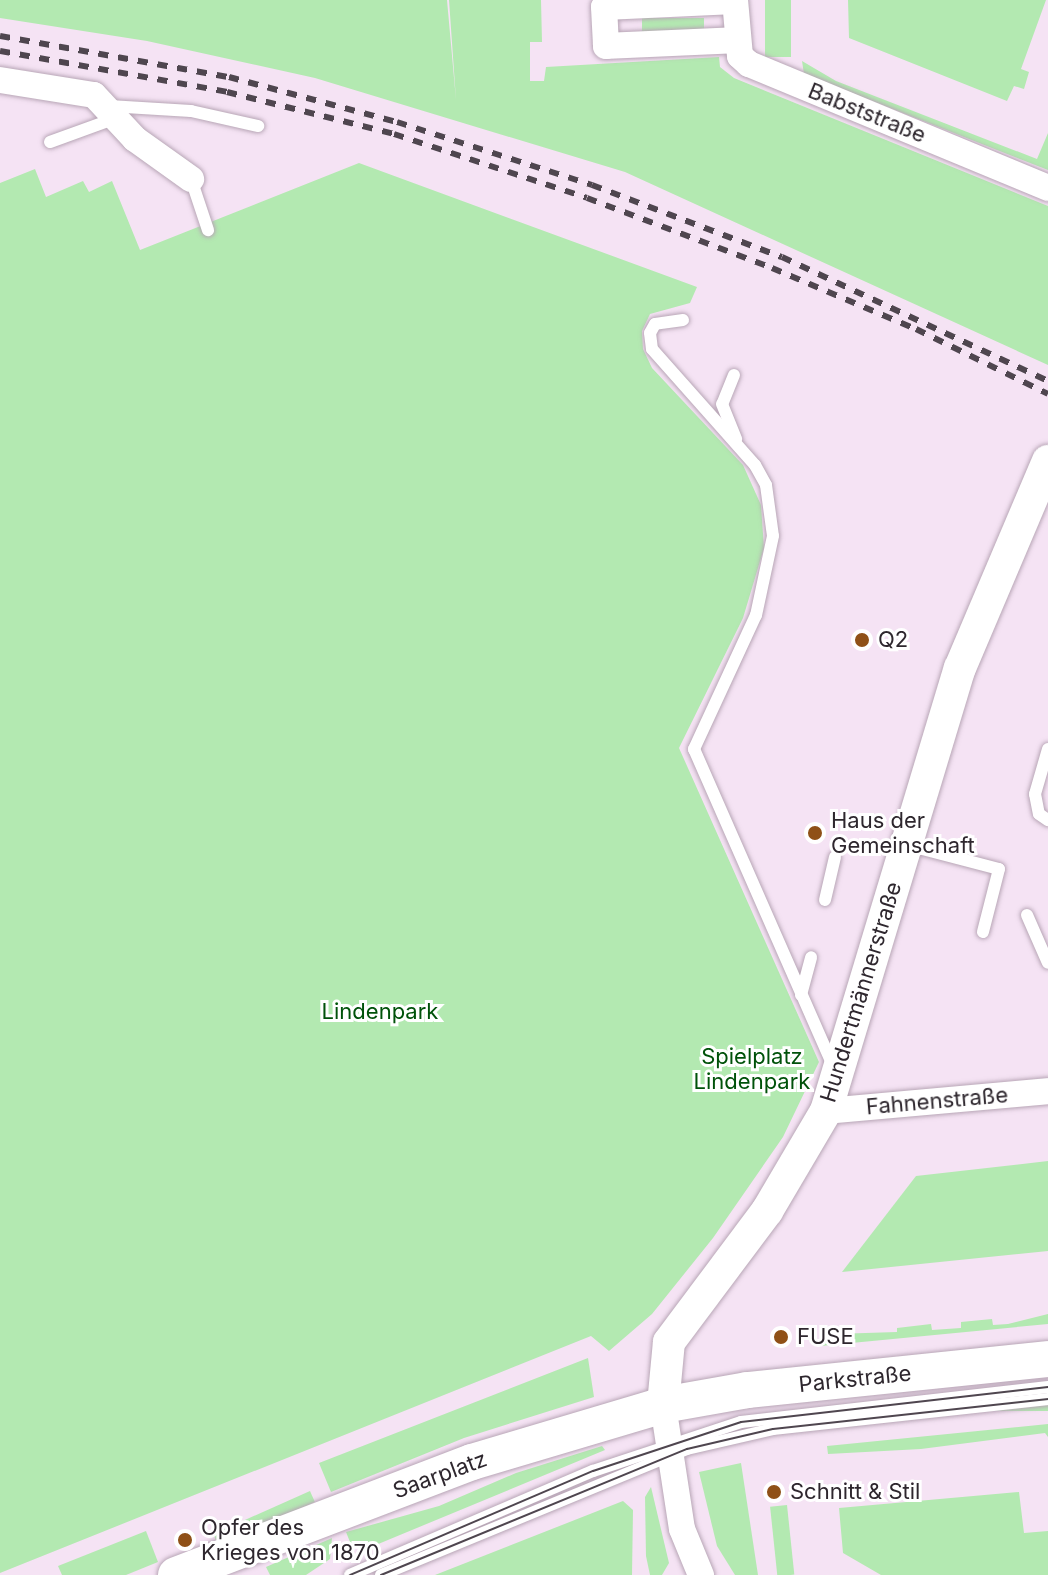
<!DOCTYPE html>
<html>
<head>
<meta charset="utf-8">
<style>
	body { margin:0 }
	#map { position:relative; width:1048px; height:1575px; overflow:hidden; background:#f5e3f4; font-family:Inter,sans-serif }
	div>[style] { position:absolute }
	.green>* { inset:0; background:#b3e9b1; transform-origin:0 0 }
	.roads { filter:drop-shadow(0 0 2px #b8a6b6) drop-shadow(0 0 2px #b8a6b6) }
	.service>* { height:12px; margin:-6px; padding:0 6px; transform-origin:6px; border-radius:6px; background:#fff }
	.minor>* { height:26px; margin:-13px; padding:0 13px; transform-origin:13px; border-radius:13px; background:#fff }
	.tertiary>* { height:32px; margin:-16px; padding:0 16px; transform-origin:16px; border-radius:16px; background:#fff }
	.secondary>* { height:36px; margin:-18px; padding:0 18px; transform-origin:18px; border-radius:18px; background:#fff }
	.tram>* { height:2px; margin:-1px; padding:0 1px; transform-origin:1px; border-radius:1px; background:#4f464f }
	.rail>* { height:6px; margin-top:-3px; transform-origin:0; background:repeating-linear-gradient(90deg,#4f464f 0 10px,transparent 0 20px) }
	.dots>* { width:22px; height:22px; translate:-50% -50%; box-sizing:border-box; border:4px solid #fff; border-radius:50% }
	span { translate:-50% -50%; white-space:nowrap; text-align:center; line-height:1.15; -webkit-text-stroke:6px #fff; paint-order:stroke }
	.street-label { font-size:22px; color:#2e272e }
	.poi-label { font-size:22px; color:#2e272e }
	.left { translate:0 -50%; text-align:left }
	.park-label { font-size:22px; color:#00520a }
</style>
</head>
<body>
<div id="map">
	<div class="green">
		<i style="clip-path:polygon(0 0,447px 0,456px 100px,449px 0,541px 0,542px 42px,530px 42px,530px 81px,544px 81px,546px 67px,719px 57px,720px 67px,734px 78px,1048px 206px,1048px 365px,625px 172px,315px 78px,147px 41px,0 18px)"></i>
		<i style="left:765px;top:0;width:26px;height:57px"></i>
		<i style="clip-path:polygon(848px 0,1046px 0,1021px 69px,1029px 72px,1024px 89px,1014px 86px,1007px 101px,849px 38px)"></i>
		<i style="left:704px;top:18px;width:16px;height:62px;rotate:90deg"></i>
		<i style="clip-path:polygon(802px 61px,836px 81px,1037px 159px,1048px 133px,1048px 170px,804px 74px)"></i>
		<i style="clip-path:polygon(359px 163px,697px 287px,690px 303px,650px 314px,642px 331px,643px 349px,652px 368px,743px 465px,761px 505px,764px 548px,743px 618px,679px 748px,819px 1062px,783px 1137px,713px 1238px,652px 1314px,609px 1351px,591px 1336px,0 1573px,0 183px,35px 169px,46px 197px,83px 181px,89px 192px,112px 181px,140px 250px)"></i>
		<i style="clip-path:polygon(1048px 1161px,1048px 1251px,842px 1272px,916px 1176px)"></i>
		<i style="clip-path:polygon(1048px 1314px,1048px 1324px,820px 1346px,820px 1340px,834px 1339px,834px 1334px,897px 1332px,897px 1328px,931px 1324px,932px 1330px,961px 1328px,961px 1322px,992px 1319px,993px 1325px,1008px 1324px)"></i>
		<i style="clip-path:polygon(588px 1358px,594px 1397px,464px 1438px,331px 1492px,319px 1463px)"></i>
		<i style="left:1048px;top:1404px;width:7px;height:131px;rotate:90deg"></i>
		<i style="clip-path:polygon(1048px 1424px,1048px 1437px,1045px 1433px,921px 1449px,828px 1454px,827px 1446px)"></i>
		<i style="clip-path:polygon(602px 1446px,605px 1450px,371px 1547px,352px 1547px,346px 1532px,439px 1506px,516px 1473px)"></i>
		<i style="clip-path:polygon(741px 1463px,758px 1575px,735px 1575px,717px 1546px,699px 1472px)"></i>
		<i style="clip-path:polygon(651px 1487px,669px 1563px,662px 1575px,650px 1575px,646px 1556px,645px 1497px)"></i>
		<i style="left:310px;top:1491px;width:12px;height:106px;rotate:66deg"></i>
		<i style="clip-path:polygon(1019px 1492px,1024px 1533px,1048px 1531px,1048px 1575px,881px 1575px,843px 1553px,839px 1508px)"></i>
		<i style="clip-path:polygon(623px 1501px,633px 1510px,632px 1575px,435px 1575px)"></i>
		<i style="left:787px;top:1505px;width:70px;height:17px;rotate:84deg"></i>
		<i style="clip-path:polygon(146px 1531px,158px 1562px,126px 1575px,62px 1575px,58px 1566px)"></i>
		<i style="clip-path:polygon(332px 1538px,330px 1559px,306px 1575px,270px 1575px,266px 1567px)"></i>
	</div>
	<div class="roads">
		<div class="service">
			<i style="left:109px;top:106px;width:82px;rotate:3.5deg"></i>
			<i style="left:191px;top:111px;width:69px;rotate:12.6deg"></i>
			<i style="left:50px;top:142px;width:70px;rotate:-20deg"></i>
			<i style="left:191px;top:179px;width:54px;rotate:71.6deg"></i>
			<i style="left:683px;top:320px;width:28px;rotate:172deg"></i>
			<i style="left:655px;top:324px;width:10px;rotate:119deg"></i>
			<i style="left:650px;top:333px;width:16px;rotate:83deg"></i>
			<i style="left:652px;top:349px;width:155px;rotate:48.4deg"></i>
			<i style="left:755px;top:465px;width:23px;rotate:61deg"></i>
			<i style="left:766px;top:485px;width:51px;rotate:82.2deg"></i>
			<i style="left:773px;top:536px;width:81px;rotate:102.1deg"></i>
			<i style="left:756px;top:615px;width:148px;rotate:114.8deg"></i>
			<i style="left:694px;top:749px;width:346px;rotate:66.3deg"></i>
			<i style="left:734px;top:375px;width:31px;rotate:112deg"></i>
			<i style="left:722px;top:404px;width:38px;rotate:68deg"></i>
			<i style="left:1048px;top:749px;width:47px;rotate:106.1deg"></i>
			<i style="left:1035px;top:794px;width:20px;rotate:79deg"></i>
			<i style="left:1039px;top:814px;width:11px;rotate:34deg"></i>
			<i style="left:907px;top:845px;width:95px;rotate:14.6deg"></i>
			<i style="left:999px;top:869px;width:65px;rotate:104.3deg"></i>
			<i style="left:825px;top:900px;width:44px;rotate:-76.9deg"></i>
			<i style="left:1027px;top:915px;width:52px;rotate:66.4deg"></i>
			<i style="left:801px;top:995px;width:39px;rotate:-75deg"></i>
			<i style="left:350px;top:1575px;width:264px;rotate:-23.2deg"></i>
			<i style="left:593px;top:1471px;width:156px;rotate:-18.3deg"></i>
			<i style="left:741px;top:1422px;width:309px;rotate:-6.5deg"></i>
			<i style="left:381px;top:1575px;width:331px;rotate:-22.4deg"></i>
			<i style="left:687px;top:1449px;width:88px;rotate:-13.1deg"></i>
			<i style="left:773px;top:1429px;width:277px;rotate:-6.2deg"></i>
		</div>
		<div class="minor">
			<i style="left:735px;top:0;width:56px;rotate:84.9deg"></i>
			<i style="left:740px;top:56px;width:12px;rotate:42deg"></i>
			<i style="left:749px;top:64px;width:324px;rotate:22.5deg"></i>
			<i style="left:735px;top:1px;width:131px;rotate:177.4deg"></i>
			<i style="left:604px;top:7px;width:39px;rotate:87deg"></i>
			<i style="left:606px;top:46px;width:132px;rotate:-2.6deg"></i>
			<i style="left:0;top:80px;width:95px;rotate:9.1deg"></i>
			<i style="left:94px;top:95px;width:60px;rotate:47deg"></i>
			<i style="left:135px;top:139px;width:69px;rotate:35.5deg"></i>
			<i style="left:826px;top:1111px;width:223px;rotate:-5.1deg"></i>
			<i style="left:663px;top:1405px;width:125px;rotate:81.3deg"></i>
			<i style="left:682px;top:1529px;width:50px;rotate:67.6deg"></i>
		</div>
		<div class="tertiary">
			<i style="left:663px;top:1405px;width:63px;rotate:-84.6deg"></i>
			<i style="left:669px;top:1342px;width:164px;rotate:-53.2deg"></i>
			<i style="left:767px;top:1211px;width:116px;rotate:-59.5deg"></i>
			<i style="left:826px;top:1111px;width:463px;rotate:-73.2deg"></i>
			<i style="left:960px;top:668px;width:225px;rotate:-67deg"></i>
		</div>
		<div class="secondary">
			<i style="left:176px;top:1575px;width:317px;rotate:-20.9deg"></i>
			<i style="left:472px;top:1462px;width:199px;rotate:-16.6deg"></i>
			<i style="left:663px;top:1405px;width:86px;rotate:-10deg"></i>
			<i style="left:748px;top:1390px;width:302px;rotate:-5.9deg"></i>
		</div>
	</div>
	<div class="tram">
		<i style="left:350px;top:1575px;width:264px;rotate:-23.2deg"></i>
		<i style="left:593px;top:1471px;width:156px;rotate:-18.3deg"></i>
		<i style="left:741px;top:1422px;width:309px;rotate:-6.5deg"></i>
		<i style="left:381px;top:1575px;width:331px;rotate:-22.4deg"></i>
		<i style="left:687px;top:1449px;width:88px;rotate:-13.1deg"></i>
		<i style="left:773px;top:1429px;width:277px;rotate:-6.2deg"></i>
	</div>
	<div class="rail">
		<i style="left:0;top:36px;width:233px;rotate:10.2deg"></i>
		<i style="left:229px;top:77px;width:174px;rotate:15deg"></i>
		<i style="left:397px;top:122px;width:205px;rotate:17.9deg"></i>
		<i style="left:592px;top:185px;width:203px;rotate:20.8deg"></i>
		<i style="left:782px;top:257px;width:293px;rotate:25deg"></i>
		<i style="left:0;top:51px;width:231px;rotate:10.2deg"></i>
		<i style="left:227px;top:92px;width:172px;rotate:14.1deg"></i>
		<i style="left:394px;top:134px;width:203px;rotate:18.3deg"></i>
		<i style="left:587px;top:198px;width:198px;rotate:20.7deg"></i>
		<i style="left:772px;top:268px;width:156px;rotate:23deg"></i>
		<i style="left:916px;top:329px;width:147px;rotate:26.2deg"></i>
	</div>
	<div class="dots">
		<i style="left:862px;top:640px;background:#8f5017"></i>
		<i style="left:815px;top:833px;background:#8f5017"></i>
		<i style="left:781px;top:1337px;background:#8f5017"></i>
		<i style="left:774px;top:1492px;background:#8f5017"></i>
		<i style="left:185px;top:1540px;background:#8f5017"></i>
	</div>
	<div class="street-label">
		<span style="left:867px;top:113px;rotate:22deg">Babststraße</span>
		<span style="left:861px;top:992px;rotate:-73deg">Hundertmännerstraße</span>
		<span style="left:937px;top:1101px;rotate:-5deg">Fahnenstraße</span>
		<span style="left:855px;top:1379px;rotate:-6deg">Parkstraße</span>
		<span style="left:440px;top:1475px;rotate:-20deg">Saarplatz</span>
	</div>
	<div class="poi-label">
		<span class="left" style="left:878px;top:640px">Q2</span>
		<span class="left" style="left:831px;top:833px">Haus der<br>Gemeinschaft</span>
		<span class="left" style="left:797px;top:1337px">FUSE</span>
		<span class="left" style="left:790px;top:1492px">Schnitt &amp; Stil</span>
		<span class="left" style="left:201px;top:1540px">Opfer des<br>Krieges von 1870</span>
	</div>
	<div class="park-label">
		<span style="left:380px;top:1012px">Lindenpark</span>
		<span style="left:752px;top:1069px">Spielplatz<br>Lindenpark</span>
	</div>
</div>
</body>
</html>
